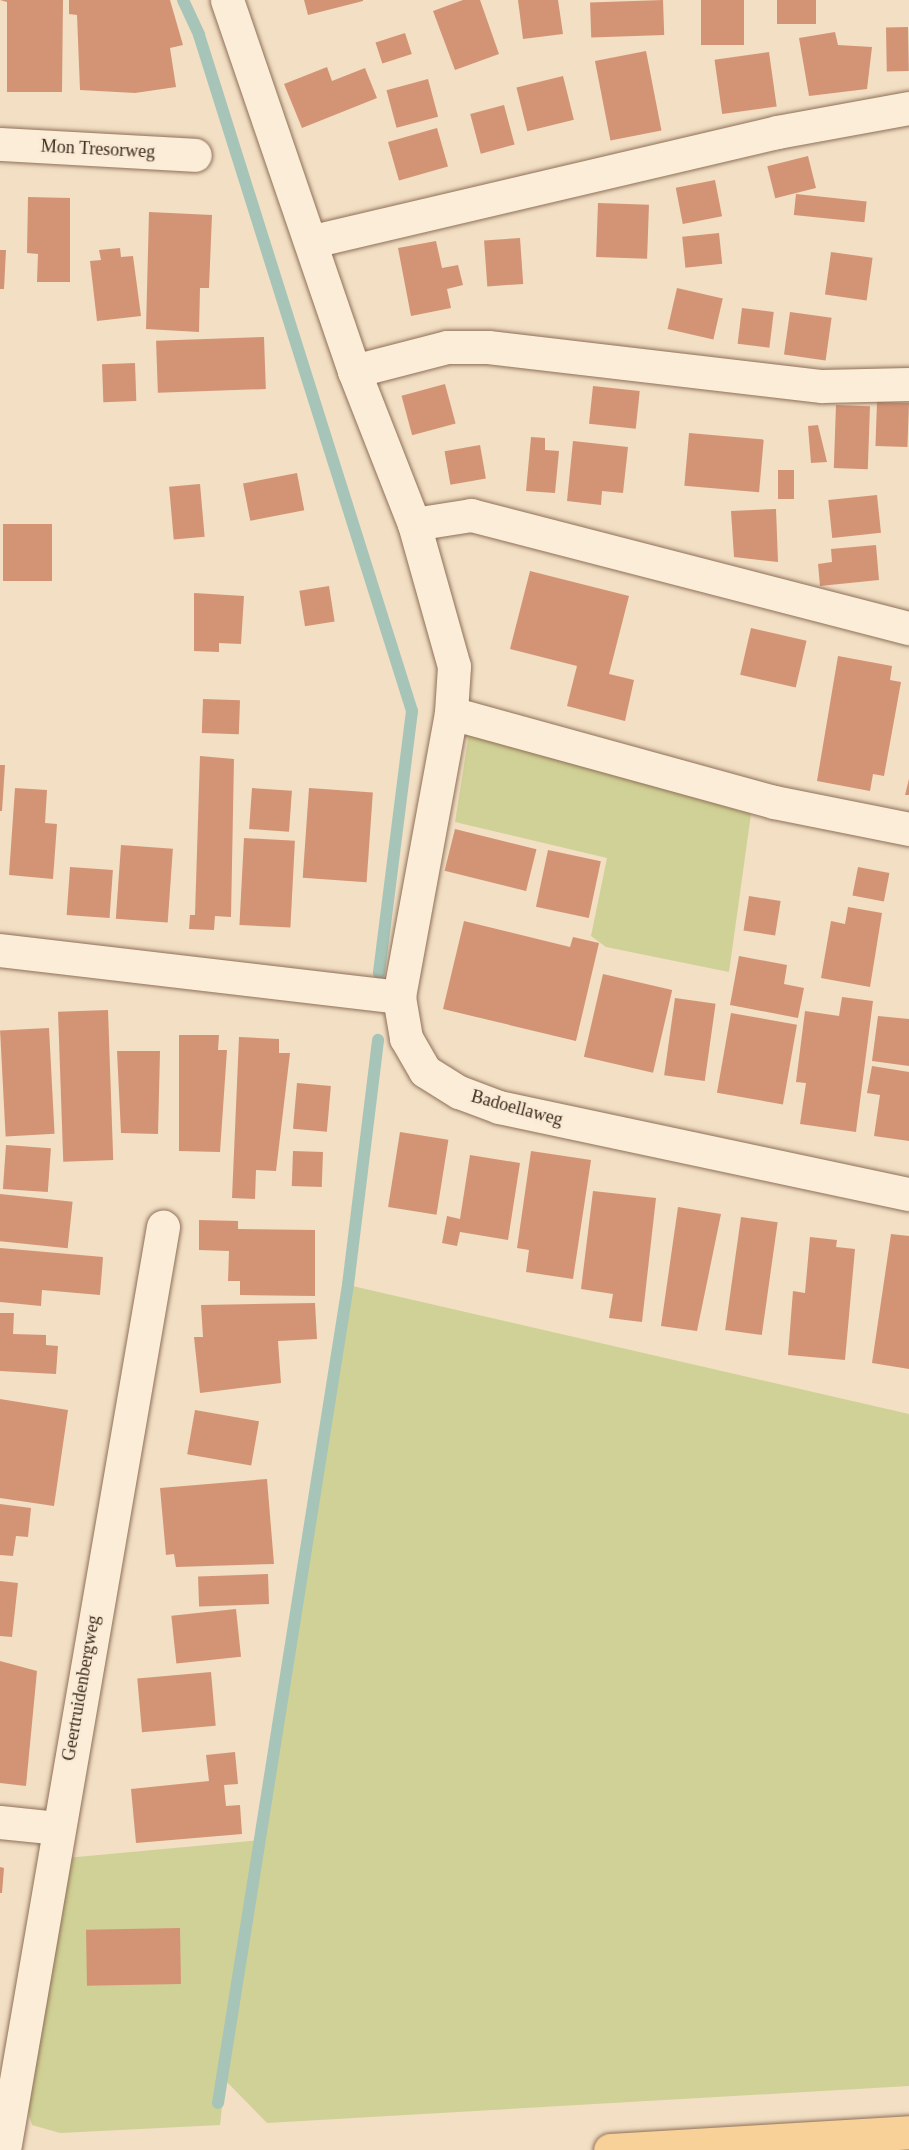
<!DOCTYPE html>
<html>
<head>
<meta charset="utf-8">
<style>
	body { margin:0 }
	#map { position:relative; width:909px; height:2150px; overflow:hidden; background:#f2dfc4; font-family:"Times New Roman",serif }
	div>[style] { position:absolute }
	.green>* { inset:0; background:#d0d196 }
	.stream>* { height:12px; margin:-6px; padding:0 6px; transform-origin:6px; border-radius:6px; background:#a6c5b8 }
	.building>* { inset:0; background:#d39476; transform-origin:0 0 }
	.roads { filter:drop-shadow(0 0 2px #8e7058) drop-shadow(0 0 2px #8e7058) }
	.minor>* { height:33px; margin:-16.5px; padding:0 16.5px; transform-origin:16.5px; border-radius:16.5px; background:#fcedd8 }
	.major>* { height:33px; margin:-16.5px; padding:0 16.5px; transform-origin:16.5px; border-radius:16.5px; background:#f8d199 }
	span { translate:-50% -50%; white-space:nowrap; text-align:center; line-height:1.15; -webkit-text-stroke:4.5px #f8ead4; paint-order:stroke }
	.street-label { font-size:18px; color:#3d2a1d }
</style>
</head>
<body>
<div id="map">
	<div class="green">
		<i style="clip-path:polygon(469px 733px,751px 814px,729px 972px,606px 947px,591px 936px,607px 858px,455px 822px)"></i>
		<i style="clip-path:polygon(348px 1285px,909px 1414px,909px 2086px,267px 2123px,225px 2080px,220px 2125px,60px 2133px,32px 2125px,27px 2108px,66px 1858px,262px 1840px)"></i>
	</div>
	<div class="stream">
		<i style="left:183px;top:0;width:38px;rotate:65deg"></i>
		<i style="left:199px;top:35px;width:709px;rotate:72.51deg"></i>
		<i style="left:412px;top:711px;width:264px;rotate:97.2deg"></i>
		<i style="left:218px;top:2103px;width:828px;rotate:-80.97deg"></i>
		<i style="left:348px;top:1285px;width:247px;rotate:-83deg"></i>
	</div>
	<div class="building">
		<i style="clip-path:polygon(0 0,63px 0,62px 92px,7px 92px,7px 2px)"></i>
		<i style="clip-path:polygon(69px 0,170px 0,183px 45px,170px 48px,176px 87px,135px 93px,80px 90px,77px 15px,69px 14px)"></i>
		<i style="clip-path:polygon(304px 0,363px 0,363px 1px,308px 15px)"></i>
		<i style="clip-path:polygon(463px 0,480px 0,499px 54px,455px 70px,433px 11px)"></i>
		<i style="clip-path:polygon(518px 0,558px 0,563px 34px,523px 39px)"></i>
		<i style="left:663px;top:0;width:35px;height:73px;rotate:88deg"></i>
		<i style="left:701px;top:0;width:43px;height:45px"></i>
		<i style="left:777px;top:0;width:39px;height:24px"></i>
		<i style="left:908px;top:27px;width:44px;height:22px;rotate:89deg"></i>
		<i style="clip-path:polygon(835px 32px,838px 45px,872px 47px,867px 89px,809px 96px,799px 38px)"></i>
		<i style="left:405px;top:33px;width:22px;height:31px;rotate:72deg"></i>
		<i style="left:646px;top:51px;width:81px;height:52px;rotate:79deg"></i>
		<i style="left:769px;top:52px;width:55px;height:55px;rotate:82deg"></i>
		<i style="clip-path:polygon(327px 67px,332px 81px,365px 68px,377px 98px,302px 128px,284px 84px)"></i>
		<i style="left:563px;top:76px;width:45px;height:48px;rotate:76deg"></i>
		<i style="left:428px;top:79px;width:39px;height:43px;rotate:75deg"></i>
		<i style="left:504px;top:105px;width:41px;height:35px;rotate:75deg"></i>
		<i style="left:437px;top:128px;width:40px;height:51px;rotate:74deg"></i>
		<i style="left:808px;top:156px;width:33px;height:42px;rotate:76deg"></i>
		<i style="left:715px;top:180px;width:37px;height:40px;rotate:79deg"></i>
		<i style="left:796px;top:194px;width:71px;height:21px;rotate:6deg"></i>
		<i style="clip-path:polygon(28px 197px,70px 198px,70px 282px,37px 282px,38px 254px,27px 253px)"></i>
		<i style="left:598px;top:203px;width:51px;height:54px;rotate:2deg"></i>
		<i style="clip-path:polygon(149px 212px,212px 215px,209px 288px,200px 288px,199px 332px,146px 329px)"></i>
		<i style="left:719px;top:233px;width:31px;height:37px;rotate:84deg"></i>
		<i style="left:520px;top:238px;width:46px;height:36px;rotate:86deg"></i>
		<i style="clip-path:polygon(436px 241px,442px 268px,458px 265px,463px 285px,447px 289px,451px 308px,411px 316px,398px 248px)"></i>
		<i style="clip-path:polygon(120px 248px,121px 257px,133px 256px,141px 316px,97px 321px,90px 261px,101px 260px,99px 250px)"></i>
		<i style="clip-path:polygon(0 250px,6px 250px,4px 289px,0 289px)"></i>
		<i style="left:831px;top:252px;width:42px;height:43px;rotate:8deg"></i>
		<i style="left:677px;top:288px;width:47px;height:42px;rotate:13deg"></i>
		<i style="left:742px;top:308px;width:32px;height:36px;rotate:7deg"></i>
		<i style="left:790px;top:312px;width:42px;height:43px;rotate:8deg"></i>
		<i style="left:264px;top:337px;width:52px;height:108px;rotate:88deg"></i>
		<i style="left:135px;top:363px;width:38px;height:33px;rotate:88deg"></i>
		<i style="left:445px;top:384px;width:41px;height:45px;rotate:75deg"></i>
		<i style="left:593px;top:386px;width:47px;height:38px;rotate:6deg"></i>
		<i style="left:877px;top:402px;width:32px;height:44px;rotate:2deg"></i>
		<i style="left:836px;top:405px;width:34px;height:63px;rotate:2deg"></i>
		<i style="clip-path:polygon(818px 425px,827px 462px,811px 463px,808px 426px)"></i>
		<i style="left:689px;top:433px;width:75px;height:53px;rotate:5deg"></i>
		<i style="clip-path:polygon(531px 437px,545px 438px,545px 450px,559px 451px,555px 493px,526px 491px)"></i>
		<i style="clip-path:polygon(573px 441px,628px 447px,623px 493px,602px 491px,601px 505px,567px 501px)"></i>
		<i style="left:480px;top:445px;width:34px;height:36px;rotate:80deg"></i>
		<i style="left:778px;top:470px;width:16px;height:29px"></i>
		<i style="left:297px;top:473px;width:38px;height:55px;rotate:79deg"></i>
		<i style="left:200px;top:484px;width:53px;height:31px;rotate:85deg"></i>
		<i style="left:877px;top:495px;width:38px;height:49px;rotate:84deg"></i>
		<i style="clip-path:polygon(776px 509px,778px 562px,734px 557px,731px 511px)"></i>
		<i style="left:3px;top:524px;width:49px;height:57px"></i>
		<i style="clip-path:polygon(876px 545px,879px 580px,820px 586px,818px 564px,832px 562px,831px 549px)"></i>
		<i style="clip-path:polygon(530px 571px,629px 596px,609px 674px,634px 680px,625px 721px,567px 706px,577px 666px,510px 649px)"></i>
		<i style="left:329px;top:586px;width:36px;height:30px;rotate:81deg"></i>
		<i style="clip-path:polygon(194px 593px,244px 596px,241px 644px,219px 643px,219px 652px,194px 651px)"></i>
		<i style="left:751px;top:628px;width:57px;height:48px;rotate:13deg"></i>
		<i style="clip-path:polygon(838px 656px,892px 666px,890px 680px,901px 682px,884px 776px,873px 774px,870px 791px,817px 781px)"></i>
		<i style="left:203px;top:699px;width:37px;height:34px;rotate:2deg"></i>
		<i style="clip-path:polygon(200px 756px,234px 759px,231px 917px,215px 916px,214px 930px,189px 929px,190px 915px,195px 915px)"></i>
		<i style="clip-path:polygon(0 765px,5px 765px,2px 811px,0 811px)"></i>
		<i style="clip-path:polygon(909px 779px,909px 795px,905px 795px)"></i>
		<i style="clip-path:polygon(15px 788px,47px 790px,45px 823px,57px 824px,53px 879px,9px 875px)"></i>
		<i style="left:252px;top:788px;width:40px;height:41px;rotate:4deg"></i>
		<i style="left:309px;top:788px;width:64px;height:90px;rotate:4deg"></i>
		<i style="left:455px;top:829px;width:84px;height:43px;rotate:14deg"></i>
		<i style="left:244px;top:838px;width:51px;height:87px;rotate:3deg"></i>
		<i style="left:121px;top:845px;width:52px;height:74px;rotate:4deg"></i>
		<i style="left:548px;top:850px;width:54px;height:58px;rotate:12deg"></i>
		<i style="left:70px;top:867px;width:43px;height:48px;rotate:4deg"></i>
		<i style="left:858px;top:867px;width:32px;height:29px;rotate:11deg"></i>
		<i style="left:749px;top:896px;width:32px;height:35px;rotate:9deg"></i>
		<i style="clip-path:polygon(848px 907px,882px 913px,870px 987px,821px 978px,831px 921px,845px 924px)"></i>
		<i style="clip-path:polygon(464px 921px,570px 947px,573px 937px,599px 943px,576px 1041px,443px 1009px)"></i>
		<i style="clip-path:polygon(739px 956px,787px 965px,784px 984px,804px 988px,798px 1018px,730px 1005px)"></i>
		<i style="left:603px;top:974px;width:71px;height:85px;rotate:13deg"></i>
		<i style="clip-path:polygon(842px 997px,873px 1001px,856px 1132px,800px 1124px,806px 1083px,796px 1082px,805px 1011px,839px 1016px)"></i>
		<i style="left:675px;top:998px;width:41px;height:78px;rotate:8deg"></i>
		<i style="left:108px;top:1010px;width:150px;height:50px;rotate:88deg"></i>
		<i style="left:731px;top:1013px;width:67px;height:81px;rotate:10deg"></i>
		<i style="clip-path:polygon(878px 1016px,909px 1019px,909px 1066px,872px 1061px)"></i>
		<i style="left:49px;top:1028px;width:106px;height:49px;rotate:87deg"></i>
		<i style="clip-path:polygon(179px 1035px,219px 1035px,218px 1050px,227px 1050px,220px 1152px,179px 1151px)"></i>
		<i style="clip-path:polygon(239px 1037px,279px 1039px,279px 1053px,290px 1053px,276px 1171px,256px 1170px,255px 1199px,232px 1198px)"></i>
		<i style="clip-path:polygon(117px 1051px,160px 1051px,158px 1134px,121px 1133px)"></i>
		<i style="clip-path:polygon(872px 1066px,909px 1072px,909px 1141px,874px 1136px,880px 1095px,867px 1093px)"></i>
		<i style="left:297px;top:1083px;width:34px;height:46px;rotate:5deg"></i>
		<i style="left:400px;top:1132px;width:49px;height:76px;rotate:9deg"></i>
		<i style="left:6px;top:1145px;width:45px;height:44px;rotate:4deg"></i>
		<i style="left:293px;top:1151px;width:30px;height:35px;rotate:2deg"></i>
		<i style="clip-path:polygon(531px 1151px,591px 1160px,573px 1279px,526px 1272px,529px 1250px,517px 1248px)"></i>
		<i style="clip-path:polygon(470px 1155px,520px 1163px,508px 1240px,460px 1232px,457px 1246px,442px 1243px,447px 1216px,460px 1219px)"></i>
		<i style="clip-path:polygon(593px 1191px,656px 1198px,642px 1322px,609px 1318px,613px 1294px,581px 1289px)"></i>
		<i style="left:0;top:1194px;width:73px;height:47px;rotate:6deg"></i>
		<i style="clip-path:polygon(678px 1207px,721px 1214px,697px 1331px,661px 1326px)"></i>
		<i style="left:741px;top:1217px;width:37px;height:114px;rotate:8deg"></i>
		<i style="clip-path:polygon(199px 1220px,238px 1221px,238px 1229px,315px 1230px,315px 1296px,240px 1295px,240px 1281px,228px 1281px,229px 1251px,199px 1250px)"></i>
		<i style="clip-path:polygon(891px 1234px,909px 1236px,909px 1369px,872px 1363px)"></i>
		<i style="clip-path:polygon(810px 1237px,837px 1240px,836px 1247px,855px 1249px,845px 1360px,788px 1355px,793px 1291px,805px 1293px)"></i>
		<i style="clip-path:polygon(0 1248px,103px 1257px,100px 1295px,42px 1290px,41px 1306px,0 1302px)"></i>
		<i style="clip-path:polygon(315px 1303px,317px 1339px,278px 1341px,281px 1383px,200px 1393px,194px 1337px,203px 1337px,201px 1305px)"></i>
		<i style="clip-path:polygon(0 1313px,14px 1313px,13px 1334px,46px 1335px,46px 1345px,58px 1346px,56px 1374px,0 1371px)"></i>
		<i style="clip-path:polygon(0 1399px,68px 1410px,54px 1506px,0 1498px)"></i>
		<i style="left:195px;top:1410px;width:65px;height:45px;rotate:10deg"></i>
		<i style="clip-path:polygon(267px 1479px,274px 1564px,176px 1567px,174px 1554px,166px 1555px,160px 1488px)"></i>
		<i style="clip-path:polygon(0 1504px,31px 1508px,28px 1537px,16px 1536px,13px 1556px,0 1555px)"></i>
		<i style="left:268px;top:1574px;width:30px;height:70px;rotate:88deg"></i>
		<i style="clip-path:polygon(0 1581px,18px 1583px,12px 1637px,0 1636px)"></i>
		<i style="left:236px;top:1609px;width:48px;height:65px;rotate:84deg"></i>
		<i style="clip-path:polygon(0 1661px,37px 1671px,26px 1786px,0 1783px)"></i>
		<i style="left:211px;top:1672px;width:54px;height:74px;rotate:85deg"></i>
		<i style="clip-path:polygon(235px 1752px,238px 1784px,224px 1785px,226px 1806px,240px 1805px,242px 1834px,136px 1843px,131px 1789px,209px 1781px,206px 1755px)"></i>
		<i style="clip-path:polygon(0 1867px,4px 1868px,2px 1893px,0 1893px)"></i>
		<i style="left:180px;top:1928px;width:56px;height:94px;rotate:89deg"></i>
	</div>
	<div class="roads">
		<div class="minor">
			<i style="left:227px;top:0;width:392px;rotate:71.1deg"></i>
			<i style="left:354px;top:371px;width:164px;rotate:68.6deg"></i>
			<i style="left:414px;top:524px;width:148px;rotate:74.3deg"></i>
			<i style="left:454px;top:666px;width:47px;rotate:93.7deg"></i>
			<i style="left:451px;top:713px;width:289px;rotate:100.4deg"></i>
			<i style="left:0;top:144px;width:195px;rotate:3.2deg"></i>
			<i style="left:313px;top:241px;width:477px;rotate:-13.2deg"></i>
			<i style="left:777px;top:132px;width:134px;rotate:-10.3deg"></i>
			<i style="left:354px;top:371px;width:96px;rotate:-14.5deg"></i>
			<i style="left:447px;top:347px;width:41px"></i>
			<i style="left:488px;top:347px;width:336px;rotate:6.7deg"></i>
			<i style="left:822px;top:386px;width:87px;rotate:-1.3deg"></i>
			<i style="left:414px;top:524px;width:58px;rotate:-9deg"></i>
			<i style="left:471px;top:515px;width:452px;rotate:14.5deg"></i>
			<i style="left:451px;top:713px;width:335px;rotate:15.4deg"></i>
			<i style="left:774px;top:802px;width:138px;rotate:11.3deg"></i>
			<i style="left:0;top:950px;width:402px;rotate:6.7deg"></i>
			<i style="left:399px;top:997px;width:42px;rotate:80.3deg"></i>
			<i style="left:406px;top:1038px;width:38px;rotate:60deg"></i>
			<i style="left:425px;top:1071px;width:40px;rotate:32deg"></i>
			<i style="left:459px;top:1092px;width:43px;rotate:20.6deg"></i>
			<i style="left:499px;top:1107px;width:419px;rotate:12deg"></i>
			<i style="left:0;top:1822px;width:57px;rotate:6deg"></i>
			<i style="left:4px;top:2150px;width:937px;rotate:-80.23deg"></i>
		</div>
		<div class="major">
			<i style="left:610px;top:2150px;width:300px;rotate:-3.4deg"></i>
		</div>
	</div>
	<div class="street-label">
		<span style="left:98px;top:149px;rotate:3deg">Mon Tresorweg</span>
		<span style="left:517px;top:1108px;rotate:15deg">Badoellaweg</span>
		<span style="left:81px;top:1688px;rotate:-80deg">Geertruidenbergweg</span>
	</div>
</div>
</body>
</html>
